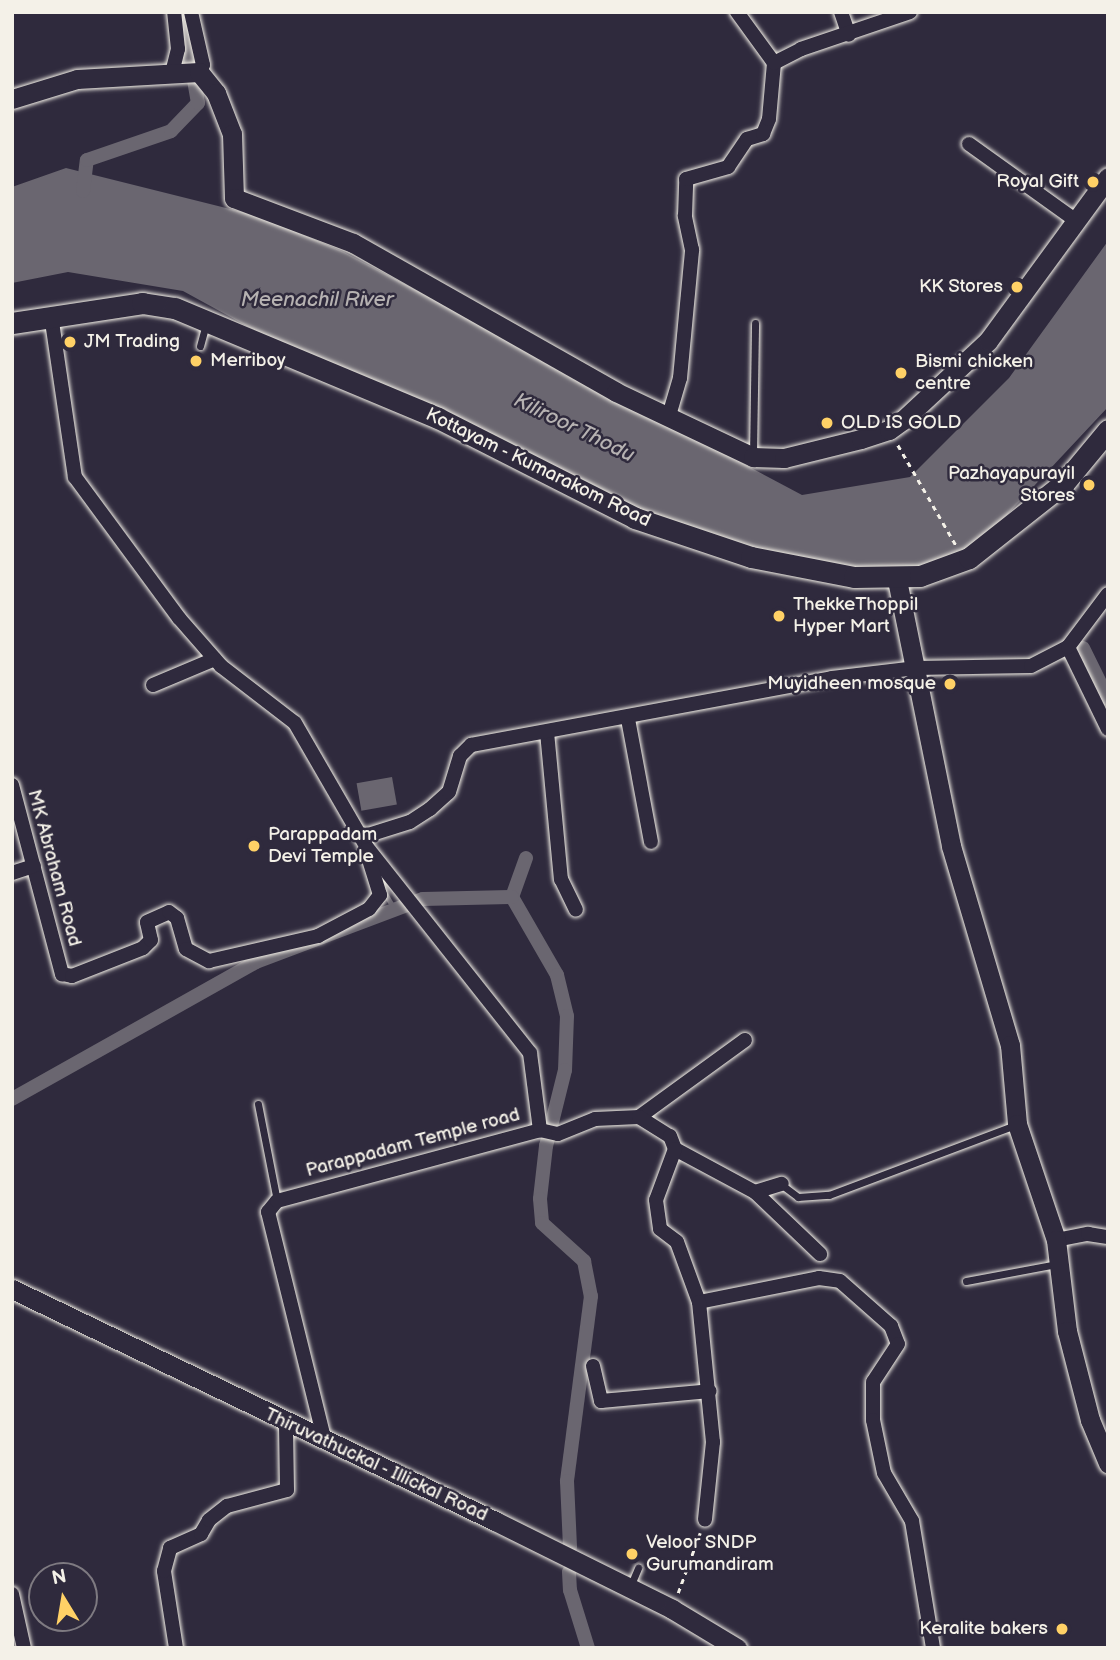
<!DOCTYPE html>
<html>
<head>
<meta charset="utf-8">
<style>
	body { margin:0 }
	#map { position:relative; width:1120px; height:1660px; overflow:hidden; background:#2f2a3d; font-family:"Balsamiq Sans",sans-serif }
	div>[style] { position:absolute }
	.water>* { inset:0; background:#6a6670; transform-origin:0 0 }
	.stream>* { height:4.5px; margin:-2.25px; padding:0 2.25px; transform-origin:2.25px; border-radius:2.25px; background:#6a6670 }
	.canal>* { height:14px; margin:-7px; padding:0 7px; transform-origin:7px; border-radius:7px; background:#6a6670 }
	.path>* { height:2.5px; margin-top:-1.25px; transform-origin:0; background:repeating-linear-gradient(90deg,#f4f1e8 0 5px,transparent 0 10px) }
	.roads { filter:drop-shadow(0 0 2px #f4f1e8) drop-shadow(0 0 2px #f4f1e8) }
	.lane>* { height:7px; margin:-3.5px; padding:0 3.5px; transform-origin:3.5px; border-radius:3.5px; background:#2f2a3d }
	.street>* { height:14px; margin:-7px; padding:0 7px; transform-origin:7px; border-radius:7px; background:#2f2a3d }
	.secondary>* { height:19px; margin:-9.5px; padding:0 9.5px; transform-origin:9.5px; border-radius:9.5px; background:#2f2a3d }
	.primary>* { height:21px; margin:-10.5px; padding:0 10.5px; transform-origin:10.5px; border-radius:10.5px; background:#2f2a3d }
	.dots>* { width:19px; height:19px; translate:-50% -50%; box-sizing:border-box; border:4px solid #2f2a3d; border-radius:50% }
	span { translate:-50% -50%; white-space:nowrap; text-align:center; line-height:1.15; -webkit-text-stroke:5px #2f2a3d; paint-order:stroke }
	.poi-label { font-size:19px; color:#f4f1e8 }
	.right { translate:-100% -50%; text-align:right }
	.left { translate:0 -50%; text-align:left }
	.street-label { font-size:19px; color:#f4f1e8 }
	.water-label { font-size:21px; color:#b6b2b2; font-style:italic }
	.frame { position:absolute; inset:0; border:14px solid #f4f1e8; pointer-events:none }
	.north { position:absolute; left:28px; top:1562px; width:70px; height:70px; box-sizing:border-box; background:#2f2a3d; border:2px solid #7e7a81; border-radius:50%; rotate:349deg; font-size:19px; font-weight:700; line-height:28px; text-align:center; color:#f4f1e8 }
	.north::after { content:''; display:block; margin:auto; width:24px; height:32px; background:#ffd166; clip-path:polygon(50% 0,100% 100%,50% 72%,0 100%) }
</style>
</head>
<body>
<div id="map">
	<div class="water">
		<i style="clip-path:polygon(66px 168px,258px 216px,344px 252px,802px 495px,910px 477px,1009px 378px,1108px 241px,1108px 407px,975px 549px,915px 575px,861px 572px,765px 554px,679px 527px,278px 343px,183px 291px,68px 272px,12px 283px,12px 187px)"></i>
		<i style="left:392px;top:777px;width:28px;height:36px;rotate:80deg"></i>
	</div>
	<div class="stream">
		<i style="left:385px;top:893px;width:21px;rotate:59deg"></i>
	</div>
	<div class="canal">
		<i style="left:83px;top:191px;width:31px;rotate:-83deg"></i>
		<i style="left:87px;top:160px;width:89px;rotate:-19deg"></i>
		<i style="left:171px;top:131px;width:39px;rotate:-46deg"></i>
		<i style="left:198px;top:103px;width:92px;rotate:-100deg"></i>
		<i style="left:1083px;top:648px;width:57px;rotate:63.9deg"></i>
		<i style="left:526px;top:858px;width:41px;rotate:109.7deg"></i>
		<i style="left:512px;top:897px;width:90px;rotate:60deg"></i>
		<i style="left:557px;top:975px;width:42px;rotate:76.3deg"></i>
		<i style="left:567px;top:1016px;width:54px;rotate:92.1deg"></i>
		<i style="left:565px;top:1070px;width:78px;rotate:104deg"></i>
		<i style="left:546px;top:1146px;width:53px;rotate:96.5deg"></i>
		<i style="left:540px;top:1199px;width:24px;rotate:85deg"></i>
		<i style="left:542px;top:1223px;width:57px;rotate:42.1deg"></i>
		<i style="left:584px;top:1261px;width:36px;rotate:79deg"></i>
		<i style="left:591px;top:1296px;width:187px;rotate:97.4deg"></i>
		<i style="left:567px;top:1481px;width:66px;rotate:87.4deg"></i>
		<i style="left:12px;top:1099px;width:280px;rotate:-29.3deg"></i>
		<i style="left:256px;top:962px;width:178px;rotate:-20.7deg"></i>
		<i style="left:423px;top:899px;width:89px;rotate:-1.3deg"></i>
		<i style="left:569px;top:1572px;width:18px;rotate:87deg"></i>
		<i style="left:570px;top:1590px;width:61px;rotate:72.8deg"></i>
	</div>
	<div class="path">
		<i style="left:898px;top:445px;width:116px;rotate:59.9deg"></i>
		<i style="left:678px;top:1593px;width:64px;rotate:-69.9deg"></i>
	</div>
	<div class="roads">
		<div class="lane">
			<i style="left:200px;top:346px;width:24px;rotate:-75deg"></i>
			<i style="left:753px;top:455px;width:132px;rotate:-89.1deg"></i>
			<i style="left:258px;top:1104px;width:99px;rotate:78.9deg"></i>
			<i style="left:782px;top:1185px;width:20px;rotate:37deg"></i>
			<i style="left:798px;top:1197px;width:31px;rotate:-4deg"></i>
			<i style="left:829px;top:1195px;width:199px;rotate:-20.6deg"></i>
			<i style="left:966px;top:1281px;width:93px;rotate:-10.6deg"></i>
			<i style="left:630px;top:1587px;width:21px;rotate:-67deg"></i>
		</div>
		<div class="street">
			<i style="left:191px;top:12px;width:54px;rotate:77.2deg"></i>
			<i style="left:203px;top:65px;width:8px;rotate:120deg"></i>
			<i style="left:737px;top:12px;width:63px;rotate:54deg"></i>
			<i style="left:841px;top:12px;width:24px;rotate:71deg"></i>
			<i style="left:172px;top:73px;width:25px;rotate:-76deg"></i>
			<i style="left:178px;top:49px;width:37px;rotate:-96deg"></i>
			<i style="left:969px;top:144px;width:134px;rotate:35.6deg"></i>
			<i style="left:51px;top:315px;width:164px;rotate:81.6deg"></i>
			<i style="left:75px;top:477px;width:175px;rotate:53.6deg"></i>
			<i style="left:179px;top:618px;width:64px;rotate:48.8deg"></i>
			<i style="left:221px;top:666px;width:93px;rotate:37.6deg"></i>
			<i style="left:295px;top:723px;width:142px;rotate:60deg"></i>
			<i style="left:366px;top:846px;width:264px;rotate:51.6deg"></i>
			<i style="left:530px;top:1053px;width:78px;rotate:82.6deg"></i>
			<i style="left:668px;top:419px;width:43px;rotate:-73.7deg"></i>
			<i style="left:680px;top:378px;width:129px;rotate:-84.6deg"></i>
			<i style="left:692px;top:250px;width:35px;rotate:-102deg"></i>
			<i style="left:685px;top:216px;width:37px;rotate:-88deg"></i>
			<i style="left:686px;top:179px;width:44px;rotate:-15.9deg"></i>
			<i style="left:728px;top:167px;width:34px;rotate:-56deg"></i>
			<i style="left:747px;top:139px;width:17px;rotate:-17deg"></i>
			<i style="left:763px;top:134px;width:16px;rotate:-68deg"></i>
			<i style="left:769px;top:119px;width:56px;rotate:-84.9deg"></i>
			<i style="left:774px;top:63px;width:30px;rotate:-27deg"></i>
			<i style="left:801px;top:49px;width:115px;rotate:-18.7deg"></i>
			<i style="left:1068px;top:647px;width:91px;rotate:64deg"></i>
			<i style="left:153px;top:685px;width:67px;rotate:-22.8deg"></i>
			<i style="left:628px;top:719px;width:125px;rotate:79.4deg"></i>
			<i style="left:547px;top:732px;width:148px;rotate:84.6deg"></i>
			<i style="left:561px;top:879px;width:34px;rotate:64deg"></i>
			<i style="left:12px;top:785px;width:196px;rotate:75.2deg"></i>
			<i style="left:62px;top:974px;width:10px;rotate:11deg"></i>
			<i style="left:72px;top:976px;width:76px;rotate:-21.5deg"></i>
			<i style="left:143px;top:948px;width:11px;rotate:-45deg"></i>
			<i style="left:151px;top:940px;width:18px;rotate:-103deg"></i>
			<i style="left:147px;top:922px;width:24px;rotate:-24deg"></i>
			<i style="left:169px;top:912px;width:10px;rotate:37deg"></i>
			<i style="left:177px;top:918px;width:32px;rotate:74deg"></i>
			<i style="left:186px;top:949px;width:26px;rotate:28deg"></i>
			<i style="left:209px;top:961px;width:112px;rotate:-12.9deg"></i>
			<i style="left:318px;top:936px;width:58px;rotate:-27.9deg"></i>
			<i style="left:369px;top:909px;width:18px;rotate:-52deg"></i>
			<i style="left:380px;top:895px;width:47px;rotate:-107.3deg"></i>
			<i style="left:362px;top:837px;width:50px;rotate:-17.4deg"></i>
			<i style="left:410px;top:822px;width:24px;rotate:-33deg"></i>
			<i style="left:430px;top:809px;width:25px;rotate:-42deg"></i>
			<i style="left:449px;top:792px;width:38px;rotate:-73deg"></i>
			<i style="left:460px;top:756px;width:16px;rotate:-45deg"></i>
			<i style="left:471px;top:745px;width:367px;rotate:-10.5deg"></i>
			<i style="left:832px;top:678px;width:85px;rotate:-6.8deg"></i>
			<i style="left:916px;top:668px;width:115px;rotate:-1deg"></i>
			<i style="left:1031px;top:666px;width:42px;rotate:-27.2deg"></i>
			<i style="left:1068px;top:647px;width:66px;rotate:-53deg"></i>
			<i style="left:12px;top:873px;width:23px;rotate:-18deg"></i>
			<i style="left:639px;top:1117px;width:131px;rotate:-36deg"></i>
			<i style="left:675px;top:1149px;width:91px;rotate:28.3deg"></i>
			<i style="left:755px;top:1192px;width:28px;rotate:-17deg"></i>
			<i style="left:755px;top:1192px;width:90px;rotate:43.6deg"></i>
			<i style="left:1056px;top:1240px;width:33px;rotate:-11deg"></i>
			<i style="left:1088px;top:1234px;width:20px;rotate:9deg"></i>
			<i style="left:699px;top:1302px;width:122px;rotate:-11.3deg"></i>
			<i style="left:819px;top:1278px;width:21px;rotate:8deg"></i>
			<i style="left:840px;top:1281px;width:68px;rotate:41.4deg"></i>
			<i style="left:891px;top:1326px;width:19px;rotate:69deg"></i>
			<i style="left:898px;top:1344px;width:45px;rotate:123.3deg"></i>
			<i style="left:873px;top:1382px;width:38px;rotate:90deg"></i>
			<i style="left:873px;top:1420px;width:54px;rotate:78.3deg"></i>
			<i style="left:884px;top:1473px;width:56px;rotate:59.7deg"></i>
			<i style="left:912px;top:1521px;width:129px;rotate:80.6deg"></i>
			<i style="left:593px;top:1366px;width:36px;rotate:77deg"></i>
			<i style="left:601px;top:1401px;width:109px;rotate:-5.2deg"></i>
			<i style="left:324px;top:1438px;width:233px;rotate:-103.9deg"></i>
			<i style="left:268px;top:1212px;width:14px;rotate:-51deg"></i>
			<i style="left:277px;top:1201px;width:272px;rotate:-15.1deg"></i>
			<i style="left:540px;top:1130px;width:18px;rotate:13deg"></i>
			<i style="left:558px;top:1134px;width:40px;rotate:-22deg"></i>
			<i style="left:595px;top:1119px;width:44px;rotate:-2.6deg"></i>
			<i style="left:639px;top:1117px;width:36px;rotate:32deg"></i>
			<i style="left:670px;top:1136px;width:14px;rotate:69deg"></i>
			<i style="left:675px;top:1149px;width:54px;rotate:110.4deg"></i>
			<i style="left:656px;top:1200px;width:29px;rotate:82deg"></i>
			<i style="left:660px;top:1229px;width:21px;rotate:37deg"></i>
			<i style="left:677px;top:1242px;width:64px;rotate:69.9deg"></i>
			<i style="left:699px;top:1302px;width:141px;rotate:84.3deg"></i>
			<i style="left:713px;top:1442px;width:78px;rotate:95.9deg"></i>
			<i style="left:12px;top:1594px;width:55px;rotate:77.5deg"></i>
			<i style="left:176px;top:1648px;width:78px;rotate:-98.9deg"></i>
			<i style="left:164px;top:1571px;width:24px;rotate:-75deg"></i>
			<i style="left:170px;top:1548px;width:34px;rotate:-24deg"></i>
			<i style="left:201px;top:1534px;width:16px;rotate:-60deg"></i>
			<i style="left:209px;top:1520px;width:23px;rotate:-38deg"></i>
			<i style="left:227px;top:1506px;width:62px;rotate:-14.9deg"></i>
			<i style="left:287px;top:1490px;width:67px;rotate:-90.9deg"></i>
		</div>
		<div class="secondary">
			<i style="left:12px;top:99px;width:68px;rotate:-17.1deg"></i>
			<i style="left:77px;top:79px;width:122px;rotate:-3.3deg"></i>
			<i style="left:199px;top:72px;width:27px;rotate:51deg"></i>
			<i style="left:216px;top:93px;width:44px;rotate:68.7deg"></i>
			<i style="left:232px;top:134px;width:64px;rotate:88.2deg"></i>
			<i style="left:234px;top:198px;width:127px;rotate:20.7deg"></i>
			<i style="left:353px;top:243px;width:302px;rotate:29.5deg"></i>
			<i style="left:616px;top:392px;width:152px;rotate:25.4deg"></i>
			<i style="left:753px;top:457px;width:31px;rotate:2deg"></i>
			<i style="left:784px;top:458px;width:79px;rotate:-13.9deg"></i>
			<i style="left:861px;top:439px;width:29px;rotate:-18deg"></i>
			<i style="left:889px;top:430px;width:17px;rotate:-36deg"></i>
			<i style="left:903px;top:420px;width:116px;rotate:-42.9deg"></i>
			<i style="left:988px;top:341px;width:203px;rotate:-53.8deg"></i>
			<i style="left:897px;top:580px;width:271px;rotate:78.5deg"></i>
			<i style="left:951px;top:846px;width:208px;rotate:73.5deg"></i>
			<i style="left:1010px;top:1045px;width:79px;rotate:84.9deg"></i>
			<i style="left:1017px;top:1124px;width:122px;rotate:71.4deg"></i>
			<i style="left:1056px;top:1240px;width:92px;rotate:83.1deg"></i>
			<i style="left:1067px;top:1331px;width:92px;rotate:75.5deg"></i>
			<i style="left:1090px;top:1420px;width:47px;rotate:67.3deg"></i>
			<i style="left:12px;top:1289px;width:536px;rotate:25.66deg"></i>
			<i style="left:495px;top:1521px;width:198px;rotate:26.4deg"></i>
			<i style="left:672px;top:1609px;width:76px;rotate:31deg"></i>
		</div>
		<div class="primary">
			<i style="left:12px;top:323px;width:132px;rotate:-8.7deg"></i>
			<i style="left:142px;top:303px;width:33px;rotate:9deg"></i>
			<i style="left:175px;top:308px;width:285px;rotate:22.7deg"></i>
			<i style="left:438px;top:418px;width:221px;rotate:26.9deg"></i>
			<i style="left:635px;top:518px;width:122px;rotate:18.6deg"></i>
			<i style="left:751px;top:557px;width:105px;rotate:11deg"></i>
			<i style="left:854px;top:577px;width:66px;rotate:-0.9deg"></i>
			<i style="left:920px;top:576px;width:52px;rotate:-20.2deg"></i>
			<i style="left:969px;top:558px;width:121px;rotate:-38.3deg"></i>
			<i style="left:1064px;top:483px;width:69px;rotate:-50.3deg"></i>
		</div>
	</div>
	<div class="dots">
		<i style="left:1093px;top:182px;background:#ffd166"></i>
		<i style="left:1017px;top:287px;background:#ffd166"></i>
		<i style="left:70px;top:342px;background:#ffd166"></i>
		<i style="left:196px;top:361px;background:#ffd166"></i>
		<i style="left:901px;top:373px;background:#ffd166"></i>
		<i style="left:827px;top:423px;background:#ffd166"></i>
		<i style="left:1089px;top:485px;background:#ffd166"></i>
		<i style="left:779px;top:616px;background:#ffd166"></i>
		<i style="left:950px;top:684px;background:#ffd166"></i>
		<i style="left:254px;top:846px;background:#ffd166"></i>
		<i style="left:632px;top:1554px;background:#ffd166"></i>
		<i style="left:1062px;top:1629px;background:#ffd166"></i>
	</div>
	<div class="poi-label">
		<span class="right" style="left:1079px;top:182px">Royal Gift</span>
		<span class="right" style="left:1003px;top:287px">KK Stores</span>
		<span class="left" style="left:84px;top:342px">JM Trading</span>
		<span class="left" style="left:210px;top:361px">Merriboy</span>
		<span class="left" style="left:915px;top:373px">Bismi chicken<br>centre</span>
		<span class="left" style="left:841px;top:423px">OLD IS GOLD</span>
		<span class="right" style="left:1075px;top:485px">Pazhayapurayil<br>Stores</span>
		<span class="left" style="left:793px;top:616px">ThekkeThoppil<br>Hyper Mart</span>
		<span class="right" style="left:936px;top:684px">Muyidheen mosque</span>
		<span class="left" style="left:268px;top:846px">Parappadam<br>Devi Temple</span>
		<span class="left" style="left:646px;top:1554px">Veloor SNDP<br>Gurumandiram</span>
		<span class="right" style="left:1048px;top:1629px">Keralite bakers</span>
	</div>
	<div class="street-label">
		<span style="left:538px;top:468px;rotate:26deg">Kottayam - Kumarakom Road</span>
		<span style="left:54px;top:868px;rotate:75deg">MK Abraham Road</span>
		<span style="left:413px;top:1143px;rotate:-15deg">Parappadam Temple road</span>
		<span style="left:376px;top:1465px;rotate:25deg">Thiruvathuckal - Illickal Road</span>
	</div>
	<div class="water-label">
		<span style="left:317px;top:300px">Meenachil River</span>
		<span style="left:574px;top:428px;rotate:26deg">Kiliroor Thodu</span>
	</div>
	<div class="frame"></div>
	<div class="north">N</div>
</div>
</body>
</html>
